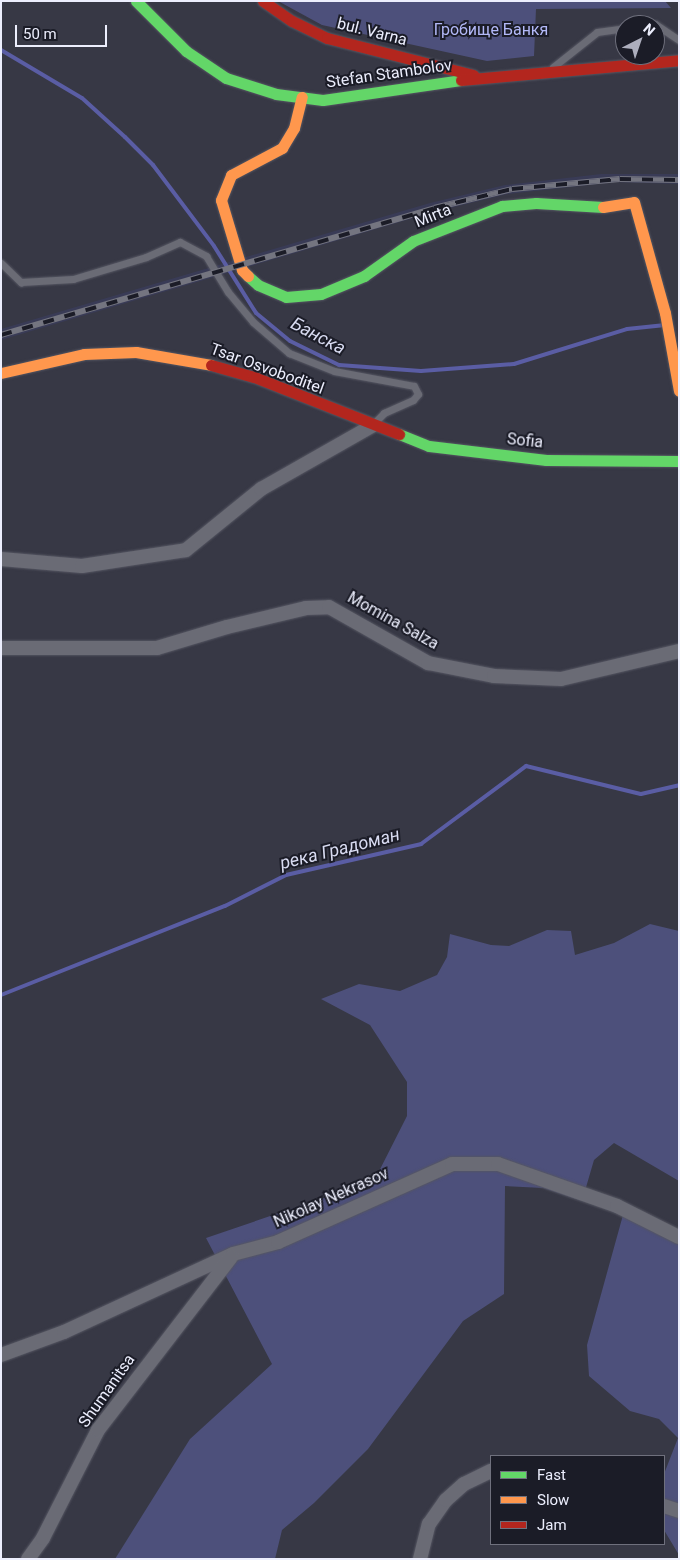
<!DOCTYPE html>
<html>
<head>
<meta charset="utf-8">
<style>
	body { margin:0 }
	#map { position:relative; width:680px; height:1560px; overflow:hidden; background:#373845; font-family:Roboto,sans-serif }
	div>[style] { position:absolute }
	.built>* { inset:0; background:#393b56 }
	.green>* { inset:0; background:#4d507b }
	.stream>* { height:4px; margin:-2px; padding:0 2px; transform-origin:2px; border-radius:2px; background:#5a5da4 }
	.roads { filter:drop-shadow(0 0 1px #555662) drop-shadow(0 0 1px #555662) }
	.lane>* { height:7px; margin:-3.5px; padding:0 3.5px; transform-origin:3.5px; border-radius:3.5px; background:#6a6b75 }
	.street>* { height:14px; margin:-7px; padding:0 7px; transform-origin:7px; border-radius:7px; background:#6a6b75 }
	.fast>* { height:11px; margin:-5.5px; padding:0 5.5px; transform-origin:5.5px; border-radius:5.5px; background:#63d668 }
	.slow>* { height:11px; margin:-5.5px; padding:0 5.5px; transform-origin:5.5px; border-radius:5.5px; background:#ff974d }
	.jam>* { height:11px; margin:-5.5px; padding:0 5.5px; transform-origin:5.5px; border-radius:5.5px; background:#b3261e }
	.rail>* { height:5.5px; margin-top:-2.75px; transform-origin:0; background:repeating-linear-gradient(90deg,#1b1c27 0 11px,#747580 0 22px); box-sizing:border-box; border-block:1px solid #747580 }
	span { translate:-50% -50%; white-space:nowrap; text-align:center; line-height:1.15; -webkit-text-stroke:4px #1b1c27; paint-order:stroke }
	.park-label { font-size:16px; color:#b3b9f8 }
	.street-label { font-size:16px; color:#eceefd }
	.water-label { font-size:18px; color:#d8dbf1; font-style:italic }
	.frame { position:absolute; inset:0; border:2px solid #eceefd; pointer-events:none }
	.legend { position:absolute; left:490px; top:1455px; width:175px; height:90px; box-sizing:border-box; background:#1b1c27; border:1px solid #6f707d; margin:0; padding:6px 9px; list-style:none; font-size:15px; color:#eceefd }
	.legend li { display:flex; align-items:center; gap:10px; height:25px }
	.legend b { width:25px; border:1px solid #6f707d }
	.north { position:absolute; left:615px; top:15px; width:50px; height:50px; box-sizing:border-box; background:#1b1c27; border:1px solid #6f707d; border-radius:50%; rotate:41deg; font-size:14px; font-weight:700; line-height:20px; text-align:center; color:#eceefd }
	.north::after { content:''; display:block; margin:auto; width:18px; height:22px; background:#adaebd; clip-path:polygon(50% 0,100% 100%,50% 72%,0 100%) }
	.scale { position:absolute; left:15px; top:25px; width:92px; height:22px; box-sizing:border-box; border:2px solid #eceefd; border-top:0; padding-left:6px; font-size:15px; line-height:18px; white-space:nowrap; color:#eceefd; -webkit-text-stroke:4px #1b1c27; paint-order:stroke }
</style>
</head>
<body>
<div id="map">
	<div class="built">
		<i style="clip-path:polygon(601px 174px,679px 174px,679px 184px,615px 182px,507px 194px,430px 213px,1px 340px,1px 329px,430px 203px,505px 185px)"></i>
	</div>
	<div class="green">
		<i style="clip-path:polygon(278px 1px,665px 1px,671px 8px,536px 9px,534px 56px,487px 61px,322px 25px)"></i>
		<i style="clip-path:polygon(650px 924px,679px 931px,679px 1181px,614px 1143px,594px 1160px,582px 1201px,543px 1188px,505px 1186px,504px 1294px,463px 1321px,368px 1449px,314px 1503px,282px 1530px,275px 1559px,115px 1559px,190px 1439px,272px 1364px,206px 1238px,320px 1199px,370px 1189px,407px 1116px,407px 1082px,370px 1025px,321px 999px,359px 984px,400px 991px,437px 975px,447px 957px,450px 934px,491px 945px,509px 946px,547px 930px,571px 931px,575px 955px,614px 943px)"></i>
		<i style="clip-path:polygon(623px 1215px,679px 1238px,679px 1555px,664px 1530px,664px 1474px,678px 1438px,659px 1419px,630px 1411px,589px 1376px,587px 1345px)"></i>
	</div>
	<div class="stream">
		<i style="left:1px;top:50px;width:94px;rotate:30.7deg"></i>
		<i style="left:82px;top:98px;width:58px;rotate:42.2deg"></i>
		<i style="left:125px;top:137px;width:40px;rotate:45deg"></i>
		<i style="left:153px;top:165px;width:101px;rotate:53deg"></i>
		<i style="left:214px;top:246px;width:79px;rotate:57.9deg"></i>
		<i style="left:256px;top:313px;width:44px;rotate:39.5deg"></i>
		<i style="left:290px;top:341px;width:55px;rotate:26.1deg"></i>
		<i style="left:339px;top:365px;width:82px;rotate:4.2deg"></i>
		<i style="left:421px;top:371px;width:93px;rotate:-4.3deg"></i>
		<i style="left:514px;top:364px;width:118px;rotate:-17.2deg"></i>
		<i style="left:627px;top:329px;width:36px;rotate:-6deg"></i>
		<i style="left:1px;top:995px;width:241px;rotate:-21.7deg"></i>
		<i style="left:225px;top:906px;width:68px;rotate:-26.9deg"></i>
		<i style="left:286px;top:875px;width:139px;rotate:-12.9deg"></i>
		<i style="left:421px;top:844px;width:131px;rotate:-36.6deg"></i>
		<i style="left:526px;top:766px;width:118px;rotate:13.7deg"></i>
		<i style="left:641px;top:794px;width:39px;rotate:-13deg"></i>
	</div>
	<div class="roads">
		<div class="lane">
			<i style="left:648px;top:25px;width:7px;rotate:-8deg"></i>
			<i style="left:655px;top:24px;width:29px;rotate:34deg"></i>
			<i style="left:553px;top:67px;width:56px;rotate:-38.5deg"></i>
			<i style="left:597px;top:32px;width:28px;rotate:-8deg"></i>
			<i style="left:1px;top:263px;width:28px;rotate:44deg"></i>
			<i style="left:21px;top:282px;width:52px;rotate:-3.3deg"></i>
			<i style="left:73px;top:279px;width:76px;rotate:-16.8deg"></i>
			<i style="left:146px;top:257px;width:37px;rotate:-24deg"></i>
			<i style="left:180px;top:242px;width:30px;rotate:28deg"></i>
			<i style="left:206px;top:256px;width:42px;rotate:58.6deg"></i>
			<i style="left:228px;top:292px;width:39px;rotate:50deg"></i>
			<i style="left:253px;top:322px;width:48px;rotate:40.7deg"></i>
			<i style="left:289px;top:353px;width:48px;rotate:21.8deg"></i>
			<i style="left:334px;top:371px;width:81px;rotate:10.6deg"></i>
			<i style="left:414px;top:386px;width:9px;rotate:63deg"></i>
			<i style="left:418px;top:394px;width:8px;rotate:130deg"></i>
			<i style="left:413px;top:400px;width:32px;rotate:156deg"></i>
			<i style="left:384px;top:413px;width:13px;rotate:135deg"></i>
		</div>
		<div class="street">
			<i style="left:1px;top:559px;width:81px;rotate:4.9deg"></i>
			<i style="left:82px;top:566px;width:105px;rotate:-8.7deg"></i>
			<i style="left:186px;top:550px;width:97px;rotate:-39.1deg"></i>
			<i style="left:261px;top:489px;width:128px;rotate:-29.6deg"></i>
			<i style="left:1px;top:648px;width:156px"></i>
			<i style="left:157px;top:648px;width:73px;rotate:-16.7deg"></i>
			<i style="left:227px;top:627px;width:81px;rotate:-13.5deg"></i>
			<i style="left:306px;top:608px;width:23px;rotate:-2deg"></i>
			<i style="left:329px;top:607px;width:114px;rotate:29.5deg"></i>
			<i style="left:428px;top:663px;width:67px;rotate:11.1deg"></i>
			<i style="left:494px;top:676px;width:67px;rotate:2.6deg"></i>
			<i style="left:561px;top:679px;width:121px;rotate:-13.3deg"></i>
			<i style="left:1px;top:1355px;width:67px;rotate:-20.1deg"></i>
			<i style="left:64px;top:1332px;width:186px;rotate:-24.8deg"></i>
			<i style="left:233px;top:1254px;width:47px;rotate:-14.9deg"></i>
			<i style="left:278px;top:1242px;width:191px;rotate:-24.1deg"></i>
			<i style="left:452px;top:1164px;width:46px"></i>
			<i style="left:498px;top:1164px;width:126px;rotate:19.4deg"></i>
			<i style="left:617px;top:1206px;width:69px;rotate:26.6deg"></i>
			<i style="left:664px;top:1506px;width:16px;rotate:18deg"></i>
			<i style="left:28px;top:1559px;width:26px;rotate:-54deg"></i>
			<i style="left:43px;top:1538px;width:121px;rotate:-63deg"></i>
			<i style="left:98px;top:1430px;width:218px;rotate:-52.4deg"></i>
			<i style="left:420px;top:1559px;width:36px;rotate:-76deg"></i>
			<i style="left:429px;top:1524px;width:29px;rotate:-55deg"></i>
			<i style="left:446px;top:1500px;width:24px;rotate:-42deg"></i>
			<i style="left:464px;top:1484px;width:30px;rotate:-26deg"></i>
		</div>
		<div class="fast">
			<i style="left:136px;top:1px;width:71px;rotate:45deg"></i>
			<i style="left:186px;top:51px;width:48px;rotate:34deg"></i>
			<i style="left:226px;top:78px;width:52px;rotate:17.7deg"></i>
			<i style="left:276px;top:94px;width:47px;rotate:7.3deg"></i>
			<i style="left:323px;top:100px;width:139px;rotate:-8.2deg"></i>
			<i style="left:248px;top:276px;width:13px;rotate:42deg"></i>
			<i style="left:258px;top:285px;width:30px;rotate:23deg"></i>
			<i style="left:286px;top:297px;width:35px;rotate:-5deg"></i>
			<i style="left:321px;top:294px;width:47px;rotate:-22.7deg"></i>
			<i style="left:364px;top:276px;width:60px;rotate:-35.5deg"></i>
			<i style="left:413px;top:241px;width:96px;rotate:-21.5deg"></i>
			<i style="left:502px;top:206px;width:34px;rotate:-5deg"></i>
			<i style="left:536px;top:203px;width:67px;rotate:3.4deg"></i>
			<i style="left:399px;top:434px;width:32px;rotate:22deg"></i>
			<i style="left:429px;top:446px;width:118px;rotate:6.8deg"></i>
			<i style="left:546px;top:460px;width:133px;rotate:0.4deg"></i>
		</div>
		<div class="slow">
			<i style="left:603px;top:207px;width:31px;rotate:-9deg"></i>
			<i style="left:634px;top:202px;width:115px;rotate:74.4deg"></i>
			<i style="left:665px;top:313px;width:79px;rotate:79.8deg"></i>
			<i style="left:248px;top:276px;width:8px;rotate:-135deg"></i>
			<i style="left:242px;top:270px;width:73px;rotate:-106.7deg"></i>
			<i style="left:221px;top:200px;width:27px;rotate:-68deg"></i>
			<i style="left:231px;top:175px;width:58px;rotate:-27.9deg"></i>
			<i style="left:282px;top:148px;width:23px;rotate:-59deg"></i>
			<i style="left:294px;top:128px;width:32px;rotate:-76deg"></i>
			<i style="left:1px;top:373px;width:85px;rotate:-12.9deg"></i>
			<i style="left:84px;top:354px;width:52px;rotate:-2.2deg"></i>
			<i style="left:136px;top:352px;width:76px;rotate:9.8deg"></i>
		</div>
		<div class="jam">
			<i style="left:263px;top:1px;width:35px;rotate:35deg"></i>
			<i style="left:292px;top:21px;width:39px;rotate:26deg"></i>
			<i style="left:327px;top:38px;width:151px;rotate:14.2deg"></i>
			<i style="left:461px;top:80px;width:219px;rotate:-5.2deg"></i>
			<i style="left:211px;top:365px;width:45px;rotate:15.6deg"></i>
			<i style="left:254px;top:377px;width:156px;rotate:21.5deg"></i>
		</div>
	</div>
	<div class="rail">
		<i style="left:1px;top:335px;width:451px;rotate:-16.3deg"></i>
		<i style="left:434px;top:208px;width:80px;rotate:-13.7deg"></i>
		<i style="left:512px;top:189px;width:108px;rotate:-5.3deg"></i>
		<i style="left:620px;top:179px;width:59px;rotate:1deg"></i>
	</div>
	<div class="park-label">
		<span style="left:491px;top:30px">Гробище Банкя</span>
	</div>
	<div class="street-label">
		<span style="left:372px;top:32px;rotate:14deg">bul. Varna</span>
		<span style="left:389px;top:74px;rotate:-8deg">Stefan Stambolov</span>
		<span style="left:433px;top:216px;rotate:-22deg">Mirta</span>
		<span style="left:267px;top:369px;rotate:20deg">Tsar Osvoboditel</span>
		<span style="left:525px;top:441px;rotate:6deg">Sofia</span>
		<span style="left:393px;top:621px;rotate:29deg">Momina Salza</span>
		<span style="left:331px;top:1198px;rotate:-24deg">Nikolay Nekrasov</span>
		<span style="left:107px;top:1391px;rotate:-55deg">Shumanitsa</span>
	</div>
	<div class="water-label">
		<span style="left:318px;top:336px;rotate:28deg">Банска</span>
		<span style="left:340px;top:849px;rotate:-14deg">река Градоман</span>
	</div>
	<div class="frame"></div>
	<ul class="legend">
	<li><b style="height:6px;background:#63d668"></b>Fast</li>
	<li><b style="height:6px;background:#ff974d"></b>Slow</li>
	<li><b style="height:6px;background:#b3261e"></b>Jam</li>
	</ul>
	<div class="north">N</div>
	<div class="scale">50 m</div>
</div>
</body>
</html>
